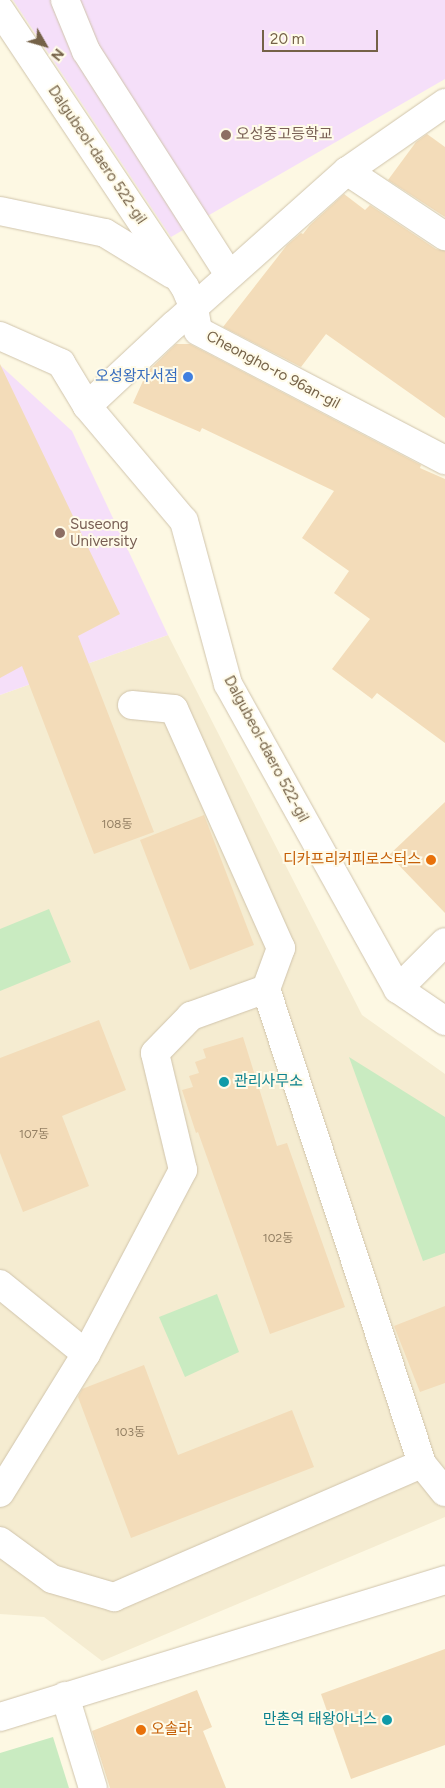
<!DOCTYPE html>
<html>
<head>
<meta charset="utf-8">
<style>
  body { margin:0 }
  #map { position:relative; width:445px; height:1788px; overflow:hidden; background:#fdf8e3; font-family:Figtree,"Noto Sans KR",sans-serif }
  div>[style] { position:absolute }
  .residential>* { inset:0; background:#f5ecd1 }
  .education>* { inset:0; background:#f5dff9 }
  .green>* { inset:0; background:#c9ebc1 }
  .building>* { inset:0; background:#f3dcb9 }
  .roads { filter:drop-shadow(0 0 1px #d0c4ac) drop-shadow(0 0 1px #d0c4ac) }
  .minor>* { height:28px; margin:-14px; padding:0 14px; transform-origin:14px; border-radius:14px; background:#fff }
  .dots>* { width:14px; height:14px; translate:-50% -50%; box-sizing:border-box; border:2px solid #fffbe9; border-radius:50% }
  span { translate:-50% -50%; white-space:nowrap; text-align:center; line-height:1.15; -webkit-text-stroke:4px #fffbe9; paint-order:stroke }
  .number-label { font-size:12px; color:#948064 }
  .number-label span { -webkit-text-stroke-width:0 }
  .education-label { font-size:15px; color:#785e54 }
  .left { translate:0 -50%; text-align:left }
  .street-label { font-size:15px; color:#756248 }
  .shop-label { font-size:15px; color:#366cbe }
  .right { translate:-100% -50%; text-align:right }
  .food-label { font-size:15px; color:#c56008 }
  .culture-label { font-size:15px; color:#0d838f }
  .north { position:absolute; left:20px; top:20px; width:50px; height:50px; -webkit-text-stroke:4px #fffbe9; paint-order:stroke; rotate:128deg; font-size:14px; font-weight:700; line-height:20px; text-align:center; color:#756248 }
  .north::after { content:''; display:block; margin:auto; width:18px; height:22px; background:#756248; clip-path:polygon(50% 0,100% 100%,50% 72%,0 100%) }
  .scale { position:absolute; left:262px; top:30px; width:116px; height:22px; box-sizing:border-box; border:2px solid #756248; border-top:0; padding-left:6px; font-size:15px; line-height:18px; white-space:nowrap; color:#756248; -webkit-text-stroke:4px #fffbe9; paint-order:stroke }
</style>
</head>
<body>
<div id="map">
  <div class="residential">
    <div style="clip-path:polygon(168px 635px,362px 1015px,445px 1074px,445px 1517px,102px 1661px,44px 1617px,0 1614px,0 695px)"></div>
  </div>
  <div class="education">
    <div style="clip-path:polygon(13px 0,445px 0,445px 79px,171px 237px)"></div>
    <div style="clip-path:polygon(0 365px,72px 431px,168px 635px,0 695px)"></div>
  </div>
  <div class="green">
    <div style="clip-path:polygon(49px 909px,71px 962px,0 991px,0 929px)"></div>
    <div style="clip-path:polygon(349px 1057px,445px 1117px,445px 1253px,423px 1261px)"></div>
    <div style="clip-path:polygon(217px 1294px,239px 1352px,185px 1377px,159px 1317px)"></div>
    <div style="clip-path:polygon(53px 1737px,69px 1788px,0 1788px,0 1753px)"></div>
  </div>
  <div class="building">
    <div style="clip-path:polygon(427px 134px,445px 147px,445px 217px,388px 180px,416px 142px)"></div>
    <div style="clip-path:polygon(344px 194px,365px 210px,370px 205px,436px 249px,445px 251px,445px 418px,326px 334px,301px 367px,223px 327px,287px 245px,301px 233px,303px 234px,310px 225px)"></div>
    <div style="clip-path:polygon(176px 344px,190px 344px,421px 465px,420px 468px,445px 479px,445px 743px,377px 693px,372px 699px,332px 669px,370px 619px,334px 593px,349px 571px,302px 538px,334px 491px,202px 428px,200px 432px,133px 403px,147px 372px)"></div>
    <div style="clip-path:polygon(0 364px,120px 614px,78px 636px,154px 832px,94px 854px,22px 666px,0 678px)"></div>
    <div style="clip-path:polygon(445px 802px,445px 913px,389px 855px)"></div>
    <div style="clip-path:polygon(204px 815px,254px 945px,190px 970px,140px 840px)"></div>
    <div style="clip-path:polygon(99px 1020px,126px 1090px,62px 1116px,89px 1186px,23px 1212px,0 1153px,0 1058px)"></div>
    <div style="clip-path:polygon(243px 1037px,277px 1146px,287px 1143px,345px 1307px,270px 1334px,198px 1132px,196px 1133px,182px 1090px,193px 1087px,189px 1076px,199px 1073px,195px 1062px,206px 1058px,203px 1049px)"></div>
    <div style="clip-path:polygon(445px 1306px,445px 1383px,420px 1392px,394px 1326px)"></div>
    <div style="clip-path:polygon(144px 1365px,178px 1455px,292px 1410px,314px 1467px,131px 1538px,78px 1397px,82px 1389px)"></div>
    <div style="clip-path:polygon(445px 1649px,445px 1745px,351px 1779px,321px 1694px)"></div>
    <div style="clip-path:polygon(197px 1690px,212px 1727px,203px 1731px,226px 1788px,110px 1788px,92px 1731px)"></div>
  </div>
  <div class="roads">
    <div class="minor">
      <div style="left:65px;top:0;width:55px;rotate:67.6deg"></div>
      <div style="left:86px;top:51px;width:266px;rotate:57.4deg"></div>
      <div style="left:0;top:10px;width:333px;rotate:56.3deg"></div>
      <div style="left:185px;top:287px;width:23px;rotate:67deg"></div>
      <div style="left:194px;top:308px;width:23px;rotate:80deg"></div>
      <div style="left:198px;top:331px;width:279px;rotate:27.6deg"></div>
      <div style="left:445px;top:103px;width:119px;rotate:145.2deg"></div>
      <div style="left:347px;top:171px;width:232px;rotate:138.3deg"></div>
      <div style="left:174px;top:325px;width:119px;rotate:137deg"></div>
      <div style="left:87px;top:406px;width:150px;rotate:49.9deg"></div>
      <div style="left:184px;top:521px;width:169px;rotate:74.9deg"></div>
      <div style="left:228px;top:684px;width:349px;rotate:60.9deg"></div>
      <div style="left:398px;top:989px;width:57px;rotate:34.2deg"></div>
      <div style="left:347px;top:171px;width:118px;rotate:33.6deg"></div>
      <div style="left:0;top:211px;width:107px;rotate:11.8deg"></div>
      <div style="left:105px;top:233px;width:79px;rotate:31.5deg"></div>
      <div style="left:0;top:336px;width:67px;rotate:23.9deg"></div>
      <div style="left:61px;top:363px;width:50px;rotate:58.8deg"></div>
      <div style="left:132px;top:705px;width:42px;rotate:5.4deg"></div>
      <div style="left:174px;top:709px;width:262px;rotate:65.9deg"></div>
      <div style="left:281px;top:948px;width:44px;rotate:110.1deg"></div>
      <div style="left:266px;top:989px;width:500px;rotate:71.8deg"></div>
      <div style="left:422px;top:1464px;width:36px;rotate:51deg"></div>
      <div style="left:398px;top:989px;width:66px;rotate:-45deg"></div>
      <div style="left:0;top:1284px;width:111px;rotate:39.1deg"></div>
      <div style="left:0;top:1493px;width:163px;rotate:-58.3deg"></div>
      <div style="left:86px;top:1354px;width:208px;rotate:-62.2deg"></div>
      <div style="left:183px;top:1170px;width:120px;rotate:-103.5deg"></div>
      <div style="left:155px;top:1053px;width:52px;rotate:-45.8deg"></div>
      <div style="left:191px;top:1016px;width:80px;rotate:-19.8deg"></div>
      <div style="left:0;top:1541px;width:64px;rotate:36.2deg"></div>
      <div style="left:52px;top:1579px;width:65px;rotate:16.2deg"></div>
      <div style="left:114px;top:1597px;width:335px;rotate:-23.4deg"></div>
      <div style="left:65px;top:1696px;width:96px;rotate:73.1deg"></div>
      <div style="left:0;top:1717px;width:466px;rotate:-17.1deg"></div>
    </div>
  </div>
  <div class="dots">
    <div style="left:226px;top:135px;background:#8d6e63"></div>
    <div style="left:188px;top:377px;background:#3f7fe0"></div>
    <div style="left:60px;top:533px;background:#8d6e63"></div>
    <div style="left:431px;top:860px;background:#e8710a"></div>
    <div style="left:224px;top:1082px;background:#0f9aa8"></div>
    <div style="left:387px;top:1720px;background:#0f9aa8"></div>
    <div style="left:141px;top:1730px;background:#e8710a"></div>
  </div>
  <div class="number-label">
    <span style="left:117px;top:825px">108동</span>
    <span style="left:34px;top:1135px">107동</span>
    <span style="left:278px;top:1239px">102동</span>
    <span style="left:130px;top:1433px">103동</span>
  </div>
  <div class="education-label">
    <span class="left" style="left:236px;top:135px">오성중고등학교</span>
    <span class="left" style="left:70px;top:533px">Suseong<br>University</span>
  </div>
  <div class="street-label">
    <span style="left:97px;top:155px;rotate:56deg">Dalgubeol-daero 522-gil</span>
    <span style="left:273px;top:370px;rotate:28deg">Cheongho-ro 96an-gil</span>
    <span style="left:266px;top:749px;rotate:62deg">Dalgubeol-daero 522-gil</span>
  </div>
  <div class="shop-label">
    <span class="right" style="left:178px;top:377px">오성왕자서점</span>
  </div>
  <div class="food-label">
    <span class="right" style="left:421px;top:860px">디카프리커피로스터스</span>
    <span class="left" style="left:151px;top:1730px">오솔라</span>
  </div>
  <div class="culture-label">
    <span class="left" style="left:234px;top:1082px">관리사무소</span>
    <span class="right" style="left:377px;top:1720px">만촌역 태왕아너스</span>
  </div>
  <div class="north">N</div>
  <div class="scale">20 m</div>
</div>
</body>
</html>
